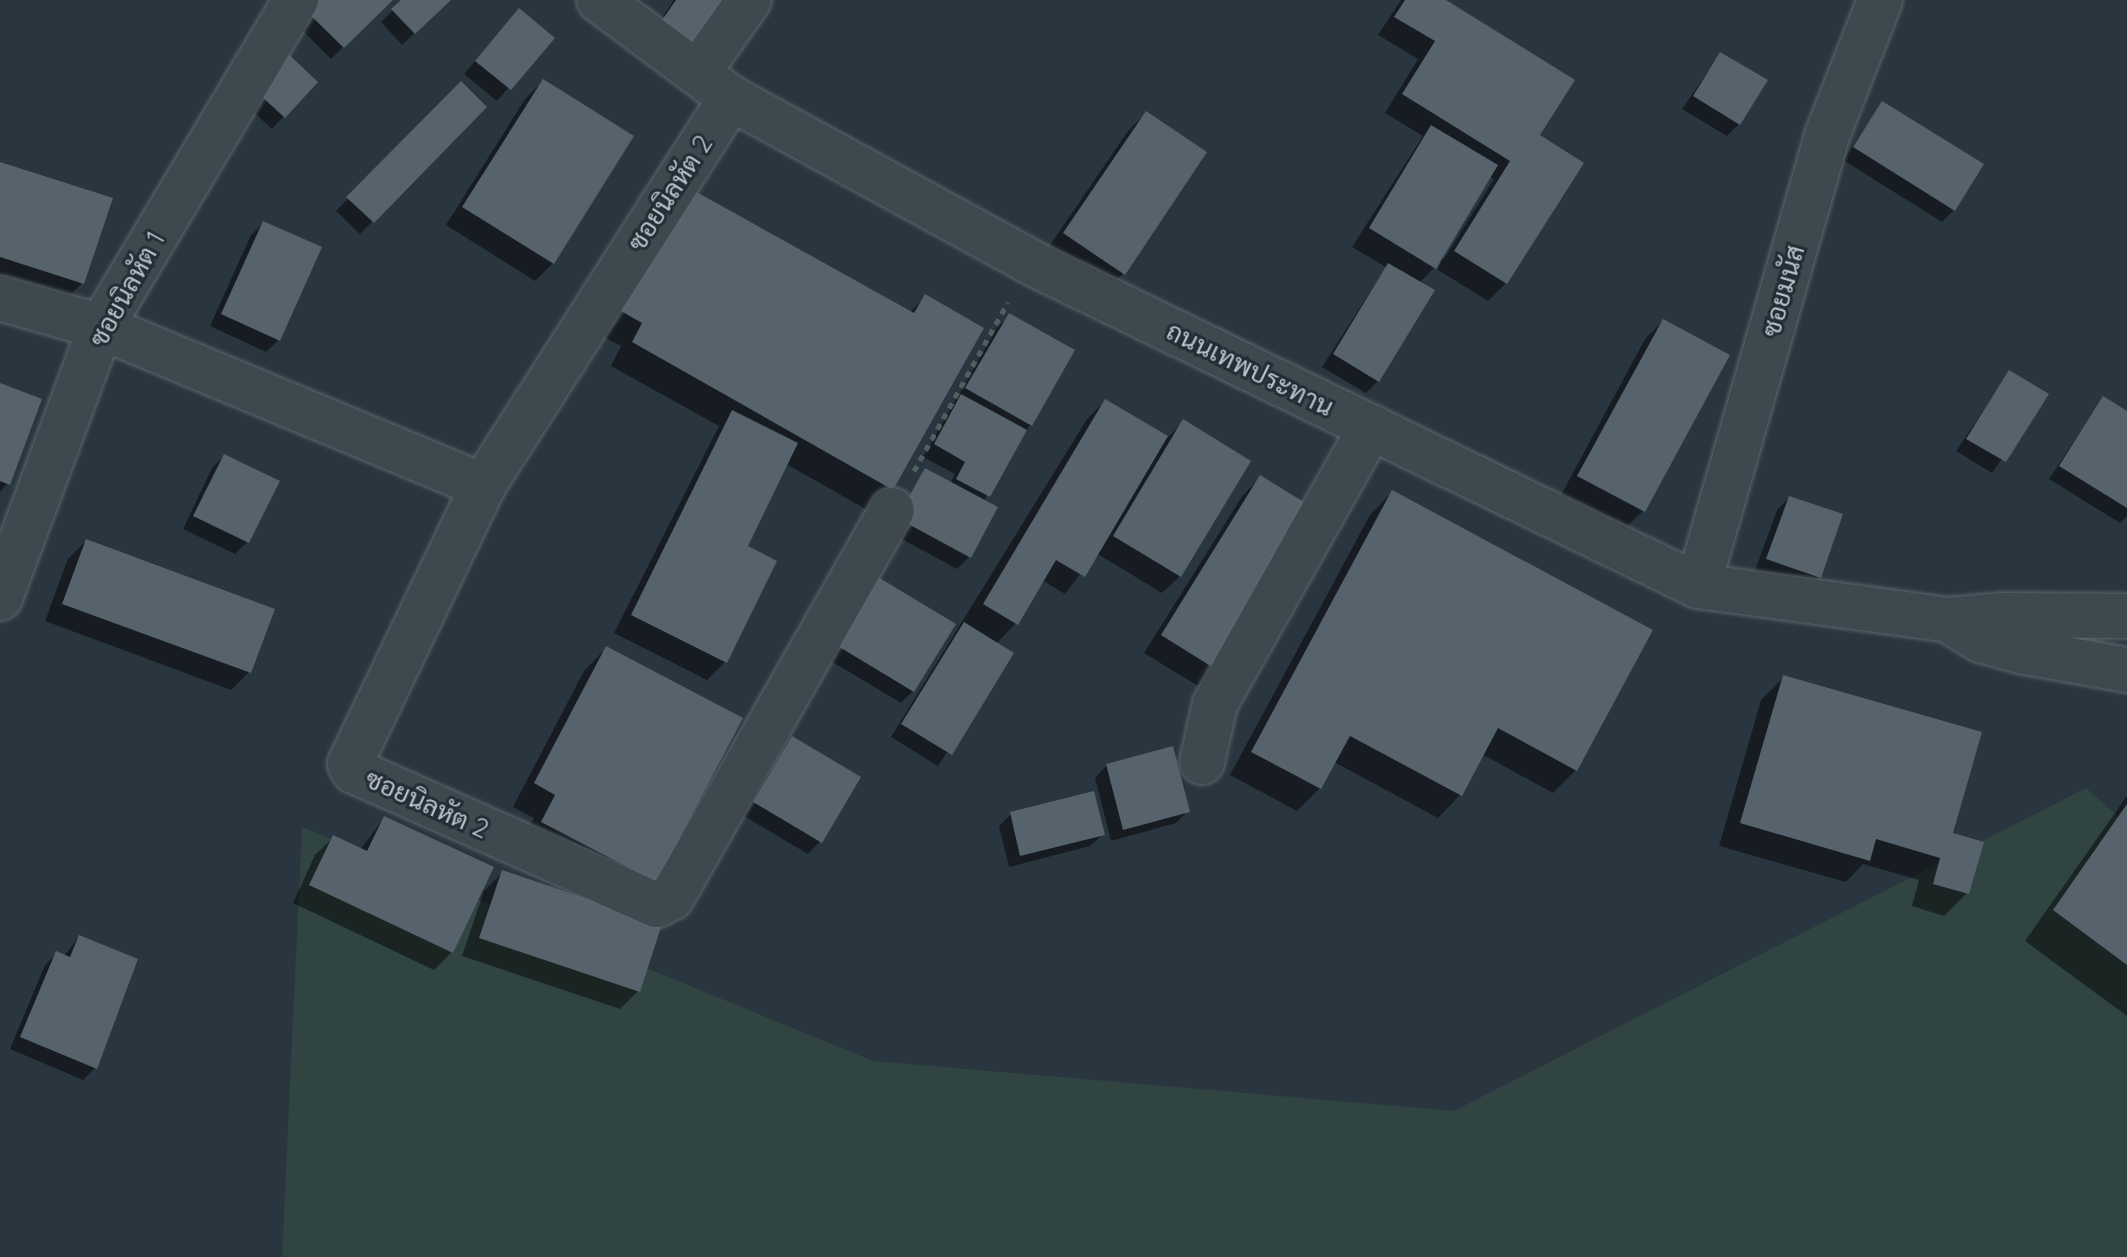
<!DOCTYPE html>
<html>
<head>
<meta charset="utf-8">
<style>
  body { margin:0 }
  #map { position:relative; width:2127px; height:1257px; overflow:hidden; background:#2a363f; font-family:Quicksand,Sarabun,sans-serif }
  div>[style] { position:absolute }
  .green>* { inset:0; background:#304542 }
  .shadow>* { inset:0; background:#0007 }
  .building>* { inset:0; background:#56636c }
  .path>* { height:5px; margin-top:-2.5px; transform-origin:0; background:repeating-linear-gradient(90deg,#4e615f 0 6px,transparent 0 12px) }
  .roads { filter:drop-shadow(0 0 2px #5c666d) drop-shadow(0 0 2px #5c666d) }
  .minor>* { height:44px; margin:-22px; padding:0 22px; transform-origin:22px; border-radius:22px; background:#3e484f }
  span { translate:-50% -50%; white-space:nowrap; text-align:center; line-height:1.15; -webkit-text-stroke:6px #232d35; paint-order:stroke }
  .street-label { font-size:26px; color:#bbc3ca }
</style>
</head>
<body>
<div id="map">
  <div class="green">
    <div style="clip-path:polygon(2086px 788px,2127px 824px,2127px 1257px,282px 1257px,302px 827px,873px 1061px,1454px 1111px)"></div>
  </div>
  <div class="shadow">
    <div style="clip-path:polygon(390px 0,331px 59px,290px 18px)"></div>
    <div style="clip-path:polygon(403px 0,449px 0,402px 45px,381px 22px)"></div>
    <div style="clip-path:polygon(674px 0,736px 0,647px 40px)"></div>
    <div style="clip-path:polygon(evenodd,1401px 0,1442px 0,1537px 136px,1506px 283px,1488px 301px,1438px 270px,1441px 261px,1419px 283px,1378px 381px,1366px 393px,1322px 367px,1386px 267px,1352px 247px,1423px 136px,1385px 113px,1418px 59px,1378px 35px,1401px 0,1489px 177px,1494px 179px,1444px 259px,1441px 257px,1489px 177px)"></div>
    <div style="clip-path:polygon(507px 23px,552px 38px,497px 101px,464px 74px)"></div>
    <div style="clip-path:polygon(1720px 54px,1739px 124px,1727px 136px,1682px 109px)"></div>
    <div style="clip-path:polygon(543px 81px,553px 263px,535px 281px,446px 225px,525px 99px)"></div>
    <div style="clip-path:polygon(315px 82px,272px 129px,238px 98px)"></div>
    <div style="clip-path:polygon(461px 84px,484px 107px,360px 234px,336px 211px)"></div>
    <div style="clip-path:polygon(1882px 104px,1954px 210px,1942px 222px,1843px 160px)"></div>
    <div style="clip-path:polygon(1146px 113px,1123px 274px,1105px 291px,1046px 251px,1128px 131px)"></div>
    <div style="clip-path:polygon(0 164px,82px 283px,65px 301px,0 280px)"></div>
    <div style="clip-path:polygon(661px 210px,909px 313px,925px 297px,892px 489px,869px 511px,786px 464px,745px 547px,725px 662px,707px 680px,614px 633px,719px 426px,611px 366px,621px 346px,593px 331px)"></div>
    <div style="clip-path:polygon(263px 223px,279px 340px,266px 352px,210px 326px,251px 235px)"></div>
    <div style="clip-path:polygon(1009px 316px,1030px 425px,983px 502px,969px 557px,957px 569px,887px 531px,926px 471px,950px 484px,955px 474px,923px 457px,997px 328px)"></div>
    <div style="clip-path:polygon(1663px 321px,1643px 511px,1625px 528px,1561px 495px,1645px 339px)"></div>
    <div style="clip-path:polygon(2009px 373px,2046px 395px,1992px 473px,1956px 451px)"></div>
    <div style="clip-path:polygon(0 385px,8px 483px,0 492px)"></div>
    <div style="clip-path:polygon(2103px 398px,2127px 413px,2127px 516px,2120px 523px,2049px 479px)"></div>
    <div style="clip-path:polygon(1105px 401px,1167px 438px,1184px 422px,1180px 576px,1162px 593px,1096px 553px,1065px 594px,1042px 580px,1016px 623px,996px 644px,1011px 653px,938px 766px,891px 737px,1087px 419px)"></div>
    <div style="clip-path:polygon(224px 456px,277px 482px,247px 542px,235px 554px,183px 529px,212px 468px)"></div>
    <div style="clip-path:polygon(1261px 477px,1216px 668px,1198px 686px,1144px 653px,1243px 495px)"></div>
    <div style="clip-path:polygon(1392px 492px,1576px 770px,1553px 793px,1482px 754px,1460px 795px,1438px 818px,1334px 762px,1320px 788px,1297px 811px,1230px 775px,1370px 515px)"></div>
    <div style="clip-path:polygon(1789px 498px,1819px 577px,1807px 589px,1755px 571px,1777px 510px)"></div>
    <div style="clip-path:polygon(86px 541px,249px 672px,231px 690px,45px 621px,68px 559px)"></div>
    <div style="clip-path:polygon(861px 588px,913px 691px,901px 703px,821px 655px)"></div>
    <div style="clip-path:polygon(606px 648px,676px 840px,660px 883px,519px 845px,534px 818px,513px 807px,584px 671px)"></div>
    <div style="clip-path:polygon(1784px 677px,1950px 835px,1967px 893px,1944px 916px,1912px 906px,1919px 880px,1863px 864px,1846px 882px,1719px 846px,1761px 700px)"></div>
    <div style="clip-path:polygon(792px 739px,820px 841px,808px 854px,742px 815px)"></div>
    <div style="clip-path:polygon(1107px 765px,1188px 811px,1176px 823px,1111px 841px,1095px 778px)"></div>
    <div style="clip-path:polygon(2127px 796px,2127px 1016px,2025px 941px)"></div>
    <div style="clip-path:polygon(1011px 814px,1103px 834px,1090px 846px,1009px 867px,999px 826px)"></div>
    <div style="clip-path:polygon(384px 818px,452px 952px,434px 970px,293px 903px,315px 855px,333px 838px,360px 850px)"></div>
    <div style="clip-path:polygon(502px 873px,660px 926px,638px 991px,620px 1009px,462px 956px,484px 891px)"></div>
    <div style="clip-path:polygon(79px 937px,95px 1068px,83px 1080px,10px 1049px,45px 965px,57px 953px,64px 956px)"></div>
  </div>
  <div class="building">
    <div style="clip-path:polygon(305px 0,393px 0,344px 48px,300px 5px)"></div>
    <div style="clip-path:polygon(401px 0,451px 0,415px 34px,391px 9px)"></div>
    <div style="clip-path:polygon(676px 0,739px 0,700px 57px,657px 27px)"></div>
    <div style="clip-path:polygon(1405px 0,1446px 0,1575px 80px,1540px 135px,1584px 163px,1507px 284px,1454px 251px,1510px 161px,1402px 94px,1435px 41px,1394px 17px)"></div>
    <div style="clip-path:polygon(519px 8px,555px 38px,511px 90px,475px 61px)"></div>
    <div style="clip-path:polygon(282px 48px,318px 82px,285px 118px,248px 84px)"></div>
    <div style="clip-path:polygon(1720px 52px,1768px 80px,1740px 125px,1693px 96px)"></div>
    <div style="clip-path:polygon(543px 79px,634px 136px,554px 264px,462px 207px)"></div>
    <div style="clip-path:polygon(461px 81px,487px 107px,374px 223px,346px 197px)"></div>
    <div style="clip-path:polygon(1882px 101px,1984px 164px,1955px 211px,1853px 147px)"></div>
    <div style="clip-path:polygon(1146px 111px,1207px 152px,1125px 275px,1063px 233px)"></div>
    <div style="clip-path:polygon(1431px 125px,1498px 165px,1436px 269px,1369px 228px)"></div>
    <div style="clip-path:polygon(0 162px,113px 198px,84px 284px,0 257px)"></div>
    <div style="clip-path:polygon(684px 185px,914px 313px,925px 294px,984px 328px,893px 490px,632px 342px,642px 323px,614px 307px)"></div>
    <div style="clip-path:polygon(263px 221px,322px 247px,280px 341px,221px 314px)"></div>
    <div style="clip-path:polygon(1388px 263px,1435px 290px,1379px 382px,1333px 354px)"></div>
    <div style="clip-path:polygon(1009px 313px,1075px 350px,1032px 426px,965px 388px)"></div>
    <div style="clip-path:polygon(1663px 319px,1730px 355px,1645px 512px,1577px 476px)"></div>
    <div style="clip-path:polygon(2009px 370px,2049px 394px,2006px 462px,1966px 439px)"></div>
    <div style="clip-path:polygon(0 383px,42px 399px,10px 485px,0 481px)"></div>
    <div style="clip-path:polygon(961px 394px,1027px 430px,990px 497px,956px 479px,965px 462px,934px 444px)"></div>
    <div style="clip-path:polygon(2103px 396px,2127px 411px,2127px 508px,2059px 466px)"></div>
    <div style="clip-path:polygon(1105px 399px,1168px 436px,1085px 577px,1056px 560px,1018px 625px,983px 604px)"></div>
    <div style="clip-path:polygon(732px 410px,798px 443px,748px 546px,777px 561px,727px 663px,631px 615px)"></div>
    <div style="clip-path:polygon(1183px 419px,1251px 461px,1181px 577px,1113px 536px)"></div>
    <div style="clip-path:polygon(224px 454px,280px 481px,249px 543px,193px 516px)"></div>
    <div style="clip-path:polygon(925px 468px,998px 507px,971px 558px,897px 518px)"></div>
    <div style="clip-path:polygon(1260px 475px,1317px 510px,1217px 670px,1161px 635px)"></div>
    <div style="clip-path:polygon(1392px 490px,1653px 630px,1577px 771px,1498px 728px,1462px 796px,1350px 736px,1321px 789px,1251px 752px)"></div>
    <div style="clip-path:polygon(1789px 496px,1843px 514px,1821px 578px,1766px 559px)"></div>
    <div style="clip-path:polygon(86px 539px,275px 609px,251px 673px,62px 604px)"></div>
    <div style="clip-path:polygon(873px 574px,956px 624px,914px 692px,831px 642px)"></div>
    <div style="clip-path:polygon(964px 622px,1014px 653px,952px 755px,901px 724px)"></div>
    <div style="clip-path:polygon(606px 646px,743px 718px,679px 839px,685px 842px,662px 885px,541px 822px,555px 795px,534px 783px)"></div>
    <div style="clip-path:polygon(1783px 675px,1982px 732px,1953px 833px,1984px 842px,1969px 894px,1933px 884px,1940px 858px,1876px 839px,1870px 861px,1740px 823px)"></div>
    <div style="clip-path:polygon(792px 736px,861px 777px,822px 843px,753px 802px)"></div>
    <div style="clip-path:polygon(1173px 746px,1190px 812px,1123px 830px,1106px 764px)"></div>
    <div style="clip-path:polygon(1094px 791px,1105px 835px,1020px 856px,1010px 812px)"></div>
    <div style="clip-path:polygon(2127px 804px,2127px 965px,2053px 910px)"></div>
    <div style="clip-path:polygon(384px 816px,494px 867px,453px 953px,309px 885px,333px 835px,367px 851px)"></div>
    <div style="clip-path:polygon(502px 870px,662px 924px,640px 992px,479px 938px)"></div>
    <div style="clip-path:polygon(79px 935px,138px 959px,97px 1069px,20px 1037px,56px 951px,70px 957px)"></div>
  </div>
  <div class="path">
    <div style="left:914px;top:471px;width:193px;rotate:-60.9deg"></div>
  </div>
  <div class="roads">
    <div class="minor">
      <div style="left:599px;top:0;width:164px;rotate:36.6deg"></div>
      <div style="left:731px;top:98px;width:341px;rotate:28.7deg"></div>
      <div style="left:1030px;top:262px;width:742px;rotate:25.87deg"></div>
      <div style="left:1698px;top:586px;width:252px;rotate:7.7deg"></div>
      <div style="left:1948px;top:620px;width:56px;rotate:-5.1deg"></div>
      <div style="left:2004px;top:615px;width:123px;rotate:0.5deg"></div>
      <div style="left:698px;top:72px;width:88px;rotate:-54.7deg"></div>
      <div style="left:731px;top:98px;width:460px;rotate:122.6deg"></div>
      <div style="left:483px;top:486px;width:308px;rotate:115.6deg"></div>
      <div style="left:350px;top:764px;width:8px;rotate:60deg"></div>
      <div style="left:354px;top:771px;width:331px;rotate:23.9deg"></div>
      <div style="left:657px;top:905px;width:16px;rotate:-27deg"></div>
      <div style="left:671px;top:898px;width:17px;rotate:-59deg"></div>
      <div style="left:680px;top:883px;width:429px;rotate:-60.4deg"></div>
      <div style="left:0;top:298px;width:105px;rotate:16deg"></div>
      <div style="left:101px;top:327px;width:414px;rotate:22.6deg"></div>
      <div style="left:1698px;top:586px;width:471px;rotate:-74deg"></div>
      <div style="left:1828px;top:133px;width:143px;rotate:-68.6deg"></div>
      <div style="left:0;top:598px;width:289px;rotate:-69.6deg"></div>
      <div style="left:101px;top:327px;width:381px;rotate:-59.2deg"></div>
      <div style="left:1950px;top:621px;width:36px;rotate:32deg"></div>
      <div style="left:1981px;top:640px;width:41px;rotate:15.8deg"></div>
      <div style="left:2020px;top:651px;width:109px;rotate:10.1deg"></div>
      <div style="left:1202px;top:762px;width:59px;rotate:-77.4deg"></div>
      <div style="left:1215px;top:704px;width:318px;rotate:-60.6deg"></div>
    </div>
  </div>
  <div class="street-label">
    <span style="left:670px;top:193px;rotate:-57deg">ซอยนิลหัต 2</span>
    <span style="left:127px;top:289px;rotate:-61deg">ซอยนิลหัต 1</span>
    <span style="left:1783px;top:291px;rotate:-74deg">ซอยมนัส</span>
    <span style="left:1250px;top:369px;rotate:26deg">ถนนเทพประทาน</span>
    <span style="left:427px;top:804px;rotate:24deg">ซอยนิลหัต 2</span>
  </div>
</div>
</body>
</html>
